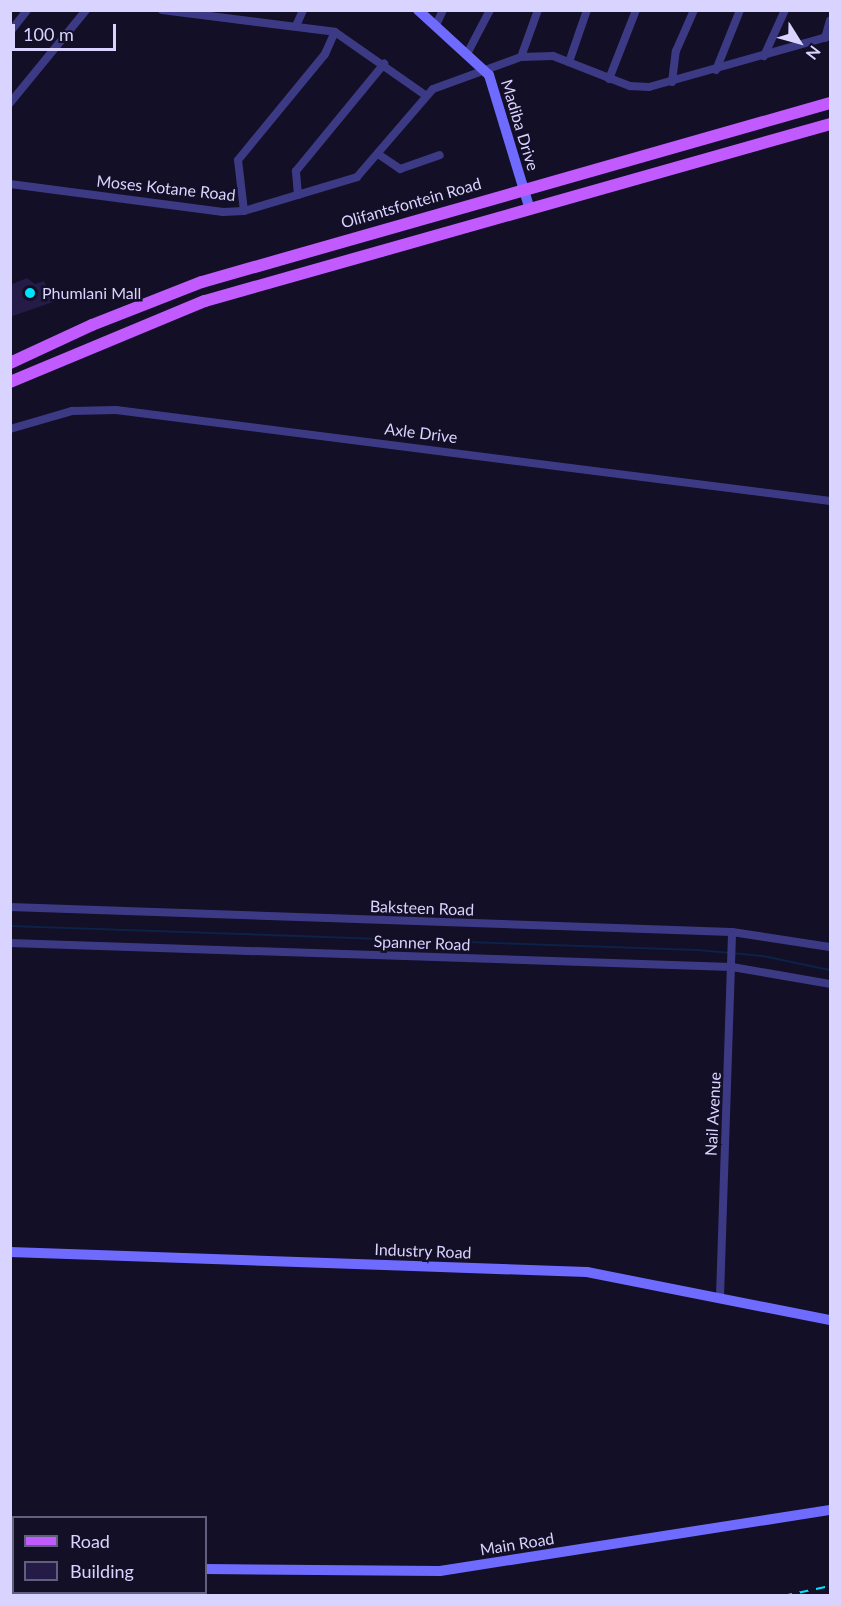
<!DOCTYPE html>
<html>
<head>
<meta charset="utf-8">
<style>
  body { margin:0 }
  #map { position:relative; width:841px; height:1606px; overflow:hidden; background:#130f26; font-family:Lato,sans-serif }
  div>[style] { position:absolute }
  .stream>* { height:2px; margin:-1px; padding:0 1px; transform-origin:1px; border-radius:1px; background:#0c2248 }
  .building>* { inset:0; background:#241b47 }
  .street>* { height:8px; margin:-4px; padding:0 4px; transform-origin:4px; border-radius:4px; background:#3d3a85 }
  .secondary>* { height:10px; margin:-5px; padding:0 5px; transform-origin:5px; border-radius:5px; background:#6f6bff }
  .primary>* { height:12px; margin:-6px; padding:0 6px; transform-origin:6px; border-radius:6px; background:#c25bff }
  .rail>* { height:2px; margin-top:-1px; transform-origin:0; background:repeating-linear-gradient(90deg,#00e5ff 0 9px,transparent 0 17px) }
  .dots>* { width:16px; height:16px; translate:-50% -50%; box-sizing:border-box; border:3px solid #130f26; border-radius:50% }
  span { translate:-50% -50%; white-space:nowrap; text-align:center; line-height:1.15; -webkit-text-stroke:5px #130f26; paint-order:stroke }
  .street-label { font-size:16px; color:#d9d4ff }
  .poi-label { font-size:16px; color:#d9d4ff }
  .left { translate:0 -50%; text-align:left }
  .frame { position:absolute; inset:0; border:12px solid #d9d4ff; pointer-events:none }
  .legend { position:absolute; left:12px; top:1516px; width:195px; height:78px; box-sizing:border-box; background:#130f26; border:2px solid #625e7d; margin:0; padding:8px 10px; list-style:none; font-size:18px; color:#d9d4ff }
  .legend li { display:flex; align-items:center; gap:12px; height:30px }
  .legend b { width:30px; border:2px solid #625e7d }
  .north { position:absolute; left:769px; top:12px; width:60px; height:60px; -webkit-text-stroke:4px #130f26; paint-order:stroke; rotate:127deg; font-size:16px; font-weight:700; line-height:24px; text-align:center; color:#d9d4ff }
  .north::after { content:''; display:block; margin:auto; width:21px; height:27px; background:#d9d4ff; clip-path:polygon(50% 0,100% 100%,50% 72%,0 100%) }
  .scale { position:absolute; left:12px; top:24px; width:104px; height:27px; box-sizing:border-box; border:3px solid #d9d4ff; border-top:0; padding-left:8px; font-size:18px; line-height:21px; white-space:nowrap; color:#d9d4ff; -webkit-text-stroke:4px #130f26; paint-order:stroke }
</style>
</head>
<body>
<div id="map">
  <div class="stream">
    <div style="left:10px;top:926px;width:688px;rotate:2deg"></div>
    <div style="left:698px;top:950px;width:65px;rotate:5.3deg"></div>
    <div style="left:763px;top:956px;width:68px;rotate:11.8deg"></div>
  </div>
  <div class="building">
    <div style="clip-path:polygon(27px 278px,35px 284px,44px 281px,53px 302px,10px 317px,10px 285px)"></div>
  </div>
  <div class="street">
    <div style="left:162px;top:10px;width:174px;rotate:7.2deg"></div>
    <div style="left:335px;top:32px;width:110px;rotate:35deg"></div>
    <div style="left:436px;top:25px;width:17px;rotate:-65deg"></div>
    <div style="left:296px;top:26px;width:17px;rotate:-66deg"></div>
    <div style="left:10px;top:32px;width:28px;rotate:-52deg"></div>
    <div style="left:825px;top:38px;width:18px;rotate:-74deg"></div>
    <div style="left:468px;top:52px;width:47px;rotate:-62.4deg"></div>
    <div style="left:764px;top:56px;width:51px;rotate:-65.5deg"></div>
    <div style="left:521px;top:57px;width:50px;rotate:-70.1deg"></div>
    <div style="left:569px;top:62px;width:55px;rotate:-70.9deg"></div>
    <div style="left:716px;top:70px;width:65px;rotate:-68.2deg"></div>
    <div style="left:609px;top:79px;width:74px;rotate:-68.6deg"></div>
    <div style="left:672px;top:82px;width:31px;rotate:-83deg"></div>
    <div style="left:676px;top:51px;width:45px;rotate:-66.3deg"></div>
    <div style="left:10px;top:103px;width:120px;rotate:-50.7deg"></div>
    <div style="left:378px;top:154px;width:27px;rotate:34deg"></div>
    <div style="left:400px;top:169px;width:42px;rotate:-19.3deg"></div>
    <div style="left:10px;top:184px;width:215px;rotate:7.5deg"></div>
    <div style="left:223px;top:212px;width:21px;rotate:-3deg"></div>
    <div style="left:244px;top:211px;width:118px;rotate:-16.7deg"></div>
    <div style="left:357px;top:177px;width:116px;rotate:-49.2deg"></div>
    <div style="left:433px;top:89px;width:94px;rotate:-20deg"></div>
    <div style="left:521px;top:57px;width:32px;rotate:-2deg"></div>
    <div style="left:553px;top:56px;width:83px;rotate:21.3deg"></div>
    <div style="left:630px;top:86px;width:19px;rotate:3deg"></div>
    <div style="left:649px;top:87px;width:188px;rotate:-15.7deg"></div>
    <div style="left:298px;top:195px;width:24px;rotate:-95deg"></div>
    <div style="left:296px;top:171px;width:139px;rotate:-50.6deg"></div>
    <div style="left:244px;top:211px;width:51px;rotate:-96.7deg"></div>
    <div style="left:238px;top:160px;width:137px;rotate:-50.6deg"></div>
    <div style="left:325px;top:54px;width:24px;rotate:-66deg"></div>
    <div style="left:10px;top:429px;width:65px;rotate:-16.2deg"></div>
    <div style="left:72px;top:411px;width:44px;rotate:-1.3deg"></div>
    <div style="left:116px;top:410px;width:720px;rotate:7.26deg"></div>
    <div style="left:10px;top:907px;width:722px;rotate:1.98deg"></div>
    <div style="left:732px;top:932px;width:99px;rotate:8.7deg"></div>
    <div style="left:10px;top:943px;width:722px;rotate:1.9deg"></div>
    <div style="left:732px;top:967px;width:99px;rotate:9.8deg"></div>
    <div style="left:720px;top:1296px;width:364px;rotate:-88.1deg"></div>
  </div>
  <div class="secondary">
    <div style="left:418px;top:10px;width:96px;rotate:42.5deg"></div>
    <div style="left:489px;top:75px;width:138px;rotate:73.1deg"></div>
    <div style="left:10px;top:1252px;width:577px;rotate:1.99deg"></div>
    <div style="left:587px;top:1272px;width:248px;rotate:11.2deg"></div>
    <div style="left:10px;top:1563px;width:4px"></div>
    <div style="left:206px;top:1569px;width:234px;rotate:0.5deg"></div>
    <div style="left:440px;top:1571px;width:395px;rotate:-8.9deg"></div>
  </div>
  <div class="primary">
    <div style="left:10px;top:363px;width:90px;rotate:-24.9deg"></div>
    <div style="left:92px;top:325px;width:118px;rotate:-21.4deg"></div>
    <div style="left:202px;top:282px;width:653px;rotate:-15.91deg"></div>
    <div style="left:10px;top:382px;width:211px;rotate:-22.6deg"></div>
    <div style="left:205px;top:301px;width:650px;rotate:-15.81deg"></div>
  </div>
  <div class="rail">
    <div style="left:783px;top:1596px;width:48px;rotate:-12deg"></div>
  </div>
  <div class="dots">
    <div style="left:30px;top:293px;background:#00e5ff"></div>
  </div>
  <div class="street-label">
    <span style="left:520px;top:125px;rotate:73deg">Madiba Drive</span>
    <span style="left:166px;top:188px;rotate:6deg">Moses Kotane Road</span>
    <span style="left:411px;top:203px;rotate:-16deg">Olifantsfontein Road</span>
    <span style="left:421px;top:433px;rotate:7deg">Axle Drive</span>
    <span style="left:422px;top:908px;rotate:2deg">Baksteen Road</span>
    <span style="left:422px;top:943px;rotate:2deg">Spanner Road</span>
    <span style="left:713px;top:1114px;rotate:-87deg">Nail Avenue</span>
    <span style="left:423px;top:1251px;rotate:2deg">Industry Road</span>
    <span style="left:517px;top:1544px;rotate:-9deg">Main Road</span>
  </div>
  <div class="poi-label">
    <span class="left" style="left:42px;top:293px">Phumlani Mall</span>
  </div>
  <div class="frame"></div>
  <ul class="legend">
  <li><b style="height:8px;background:#c25bff"></b>Road</li>
  <li><b style="height:16px;background:#241b47"></b>Building</li>
  </ul>
  <div class="north">N</div>
  <div class="scale">100 m</div>
</div>
</body>
</html>
